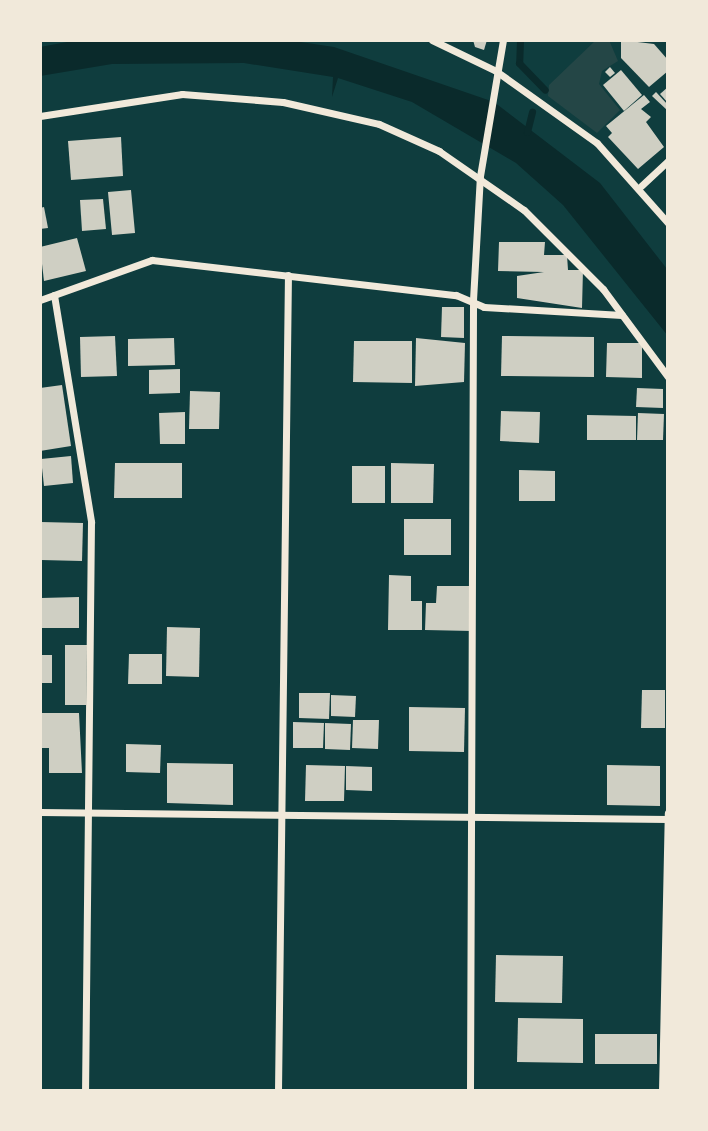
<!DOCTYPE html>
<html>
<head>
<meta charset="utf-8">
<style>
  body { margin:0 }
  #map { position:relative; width:708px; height:1131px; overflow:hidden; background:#0f3d3e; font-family:"Public Sans",sans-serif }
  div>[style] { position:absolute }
  .green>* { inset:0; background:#244646 }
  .water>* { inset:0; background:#0a2a2b }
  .stream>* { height:7px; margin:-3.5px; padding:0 3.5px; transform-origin:3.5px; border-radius:3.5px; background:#0a2a2b }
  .building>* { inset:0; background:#cfcfc3 }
  .minor>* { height:7px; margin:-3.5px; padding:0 3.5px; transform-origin:3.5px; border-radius:3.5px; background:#f1e9da }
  span { translate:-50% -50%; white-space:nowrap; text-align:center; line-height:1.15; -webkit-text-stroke:6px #f1e9da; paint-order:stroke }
  .frame { position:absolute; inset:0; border:42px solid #f1e9da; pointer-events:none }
</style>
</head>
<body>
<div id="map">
  <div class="green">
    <div style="clip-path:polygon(596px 40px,609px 40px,618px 61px,602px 71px,599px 84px,620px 110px,597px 133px,548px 96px,549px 85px)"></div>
  </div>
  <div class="water">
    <div style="clip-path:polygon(78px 40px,287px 40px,334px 47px,494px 102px,600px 183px,667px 269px,668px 336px,563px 205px,516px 163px,412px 102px,338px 78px,332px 97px,333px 77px,244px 63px,112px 64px,40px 76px,40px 47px)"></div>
  </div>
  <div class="stream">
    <div style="left:520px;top:40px;width:23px;rotate:92deg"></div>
    <div style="left:519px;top:63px;width:37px;rotate:46deg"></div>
    <div style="left:527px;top:132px;width:21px;rotate:-76deg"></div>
  </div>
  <div class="building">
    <div style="clip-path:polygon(473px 40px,487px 40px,484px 50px,475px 47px)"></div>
    <div style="clip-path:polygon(621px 40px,654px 44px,668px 60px,668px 71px,649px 87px,621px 58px)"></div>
    <div style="clip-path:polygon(610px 67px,615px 73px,610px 77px,605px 72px)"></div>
    <div style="clip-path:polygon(621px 70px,642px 95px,624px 111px,603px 85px)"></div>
    <div style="clip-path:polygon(668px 87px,668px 103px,660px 94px)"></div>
    <div style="clip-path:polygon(656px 92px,668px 105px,668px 111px,652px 96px)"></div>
    <div style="clip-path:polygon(644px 95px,650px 102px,641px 109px,651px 117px,646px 122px,664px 147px,638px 169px,608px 137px,612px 133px,606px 126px)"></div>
    <div style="clip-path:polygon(121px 137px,123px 176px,71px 180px,68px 141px)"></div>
    <div style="clip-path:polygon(131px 190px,135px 233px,112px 235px,108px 192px)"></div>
    <div style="clip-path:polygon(103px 199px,106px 229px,82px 231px,80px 200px)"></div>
    <div style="clip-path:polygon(44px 207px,48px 228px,40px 229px,40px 208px)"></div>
    <div style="clip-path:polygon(77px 238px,86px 271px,44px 281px,40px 247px)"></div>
    <div style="clip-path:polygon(499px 242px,545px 242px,544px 255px,567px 255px,568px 270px,583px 270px,582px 308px,517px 298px,517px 276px,544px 272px,498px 271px)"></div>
    <div style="clip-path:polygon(442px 307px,464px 307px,464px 338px,441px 337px)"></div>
    <div style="clip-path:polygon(115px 336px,117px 376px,81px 377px,80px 337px)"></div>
    <div style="clip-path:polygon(502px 336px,594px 337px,594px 377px,501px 376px)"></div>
    <div style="clip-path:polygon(174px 338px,175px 365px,128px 366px,128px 339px)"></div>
    <div style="clip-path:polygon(416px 338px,465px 343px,464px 382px,415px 386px)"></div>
    <div style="clip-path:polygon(354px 341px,412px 341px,412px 383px,353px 382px)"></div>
    <div style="clip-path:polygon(607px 343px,642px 343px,642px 378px,606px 377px)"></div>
    <div style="clip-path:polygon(180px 369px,180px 393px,149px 394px,149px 370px)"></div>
    <div style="clip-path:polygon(62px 385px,71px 446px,40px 451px,40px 388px)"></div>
    <div style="clip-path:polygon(637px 388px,663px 389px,663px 408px,636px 407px)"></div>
    <div style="clip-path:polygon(190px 391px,220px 392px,219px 429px,189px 429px)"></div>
    <div style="clip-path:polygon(501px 411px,540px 412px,539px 443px,500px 441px)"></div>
    <div style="clip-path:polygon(185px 412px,185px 444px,160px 444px,159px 413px)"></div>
    <div style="clip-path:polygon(638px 413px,664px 414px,663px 440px,637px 440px)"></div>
    <div style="clip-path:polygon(587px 415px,636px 416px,636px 440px,587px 440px)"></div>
    <div style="clip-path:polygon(71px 456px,73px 483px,44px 486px,41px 459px)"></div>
    <div style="clip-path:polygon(115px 463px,182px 463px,182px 498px,114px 498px)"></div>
    <div style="clip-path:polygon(391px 463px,434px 464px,433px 503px,391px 503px)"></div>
    <div style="clip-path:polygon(352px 466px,385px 466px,385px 503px,352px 503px)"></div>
    <div style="clip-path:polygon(519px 470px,555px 471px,555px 501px,519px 501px)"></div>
    <div style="clip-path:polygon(404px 519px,451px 519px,451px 555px,404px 555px)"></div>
    <div style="clip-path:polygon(41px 522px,83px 523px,82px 561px,41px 560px)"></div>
    <div style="clip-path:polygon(389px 575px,411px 576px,411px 601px,422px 601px,422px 630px,388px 630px)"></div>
    <div style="clip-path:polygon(437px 586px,472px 586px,472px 631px,425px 630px,426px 603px,436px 603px)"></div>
    <div style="clip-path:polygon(79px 597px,79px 628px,42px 628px,41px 598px)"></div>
    <div style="clip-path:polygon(167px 627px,200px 628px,199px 677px,166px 676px)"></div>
    <div style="clip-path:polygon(65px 645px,87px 645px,86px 705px,65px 705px)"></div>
    <div style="clip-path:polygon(129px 654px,162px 654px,162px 684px,128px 684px)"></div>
    <div style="clip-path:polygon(40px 655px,52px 655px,52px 683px,40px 683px)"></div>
    <div style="clip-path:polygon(642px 690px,665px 690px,665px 728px,641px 728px)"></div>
    <div style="clip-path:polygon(299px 693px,330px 693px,329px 719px,299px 718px)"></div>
    <div style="clip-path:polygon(331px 695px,356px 696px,355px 717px,331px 716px)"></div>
    <div style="clip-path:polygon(409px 707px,465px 708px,464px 752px,409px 751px)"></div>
    <div style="clip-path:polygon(40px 713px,79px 713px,82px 773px,49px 773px,49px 748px,40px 748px)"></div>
    <div style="clip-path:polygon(353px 720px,379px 720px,378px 749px,352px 748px)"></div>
    <div style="clip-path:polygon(293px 722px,324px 723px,323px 748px,293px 748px)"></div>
    <div style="clip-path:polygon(325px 723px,351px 724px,350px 750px,325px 749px)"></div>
    <div style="clip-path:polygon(126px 744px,161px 745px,160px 773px,126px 772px)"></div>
    <div style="clip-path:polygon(167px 763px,233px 764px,233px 805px,167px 803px)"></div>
    <div style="clip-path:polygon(306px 765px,345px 766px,344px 801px,305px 801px)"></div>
    <div style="clip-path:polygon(607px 765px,660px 766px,660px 806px,607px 805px)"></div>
    <div style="clip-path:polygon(346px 766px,372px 767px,372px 791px,346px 790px)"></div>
    <div style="clip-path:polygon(496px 955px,563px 956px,562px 1003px,495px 1002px)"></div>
    <div style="clip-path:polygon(518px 1018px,583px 1019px,583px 1063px,517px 1062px)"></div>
    <div style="clip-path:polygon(595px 1034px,657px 1034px,657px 1064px,595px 1064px)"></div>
  </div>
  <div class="minor">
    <div style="left:432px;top:40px;width:71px;rotate:25.8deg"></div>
    <div style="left:496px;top:71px;width:124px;rotate:35.5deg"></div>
    <div style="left:597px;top:143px;width:107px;rotate:48.4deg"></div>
    <div style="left:40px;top:116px;width:144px;rotate:-8.8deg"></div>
    <div style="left:182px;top:94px;width:101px;rotate:4.5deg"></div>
    <div style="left:283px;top:102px;width:98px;rotate:12.9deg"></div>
    <div style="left:379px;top:124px;width:66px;rotate:24.2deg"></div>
    <div style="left:439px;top:151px;width:103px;rotate:34.8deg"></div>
    <div style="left:524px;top:210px;width:112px;rotate:45deg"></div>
    <div style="left:603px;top:289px;width:109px;rotate:53.5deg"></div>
    <div style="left:641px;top:186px;width:37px;rotate:-43deg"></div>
    <div style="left:54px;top:295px;width:230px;rotate:80.7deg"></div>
    <div style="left:91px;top:522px;width:569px;rotate:90.6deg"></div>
    <div style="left:40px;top:300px;width:119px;rotate:-19.7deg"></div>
    <div style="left:152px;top:260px;width:306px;rotate:6.6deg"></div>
    <div style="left:456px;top:295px;width:30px;rotate:23deg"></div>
    <div style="left:484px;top:307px;width:138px;rotate:3.3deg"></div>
    <div style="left:40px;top:812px;width:628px;rotate:0.64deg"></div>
    <div style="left:278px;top:1091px;width:816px;rotate:-89.3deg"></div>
    <div style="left:470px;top:1091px;width:791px;rotate:-89.78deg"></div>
    <div style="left:473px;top:300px;width:124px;rotate:-86.8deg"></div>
    <div style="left:480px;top:176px;width:138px;rotate:-80.4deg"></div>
    <div style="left:662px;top:1091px;width:278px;rotate:-88.8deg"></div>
  </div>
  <div class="frame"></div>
</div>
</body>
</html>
